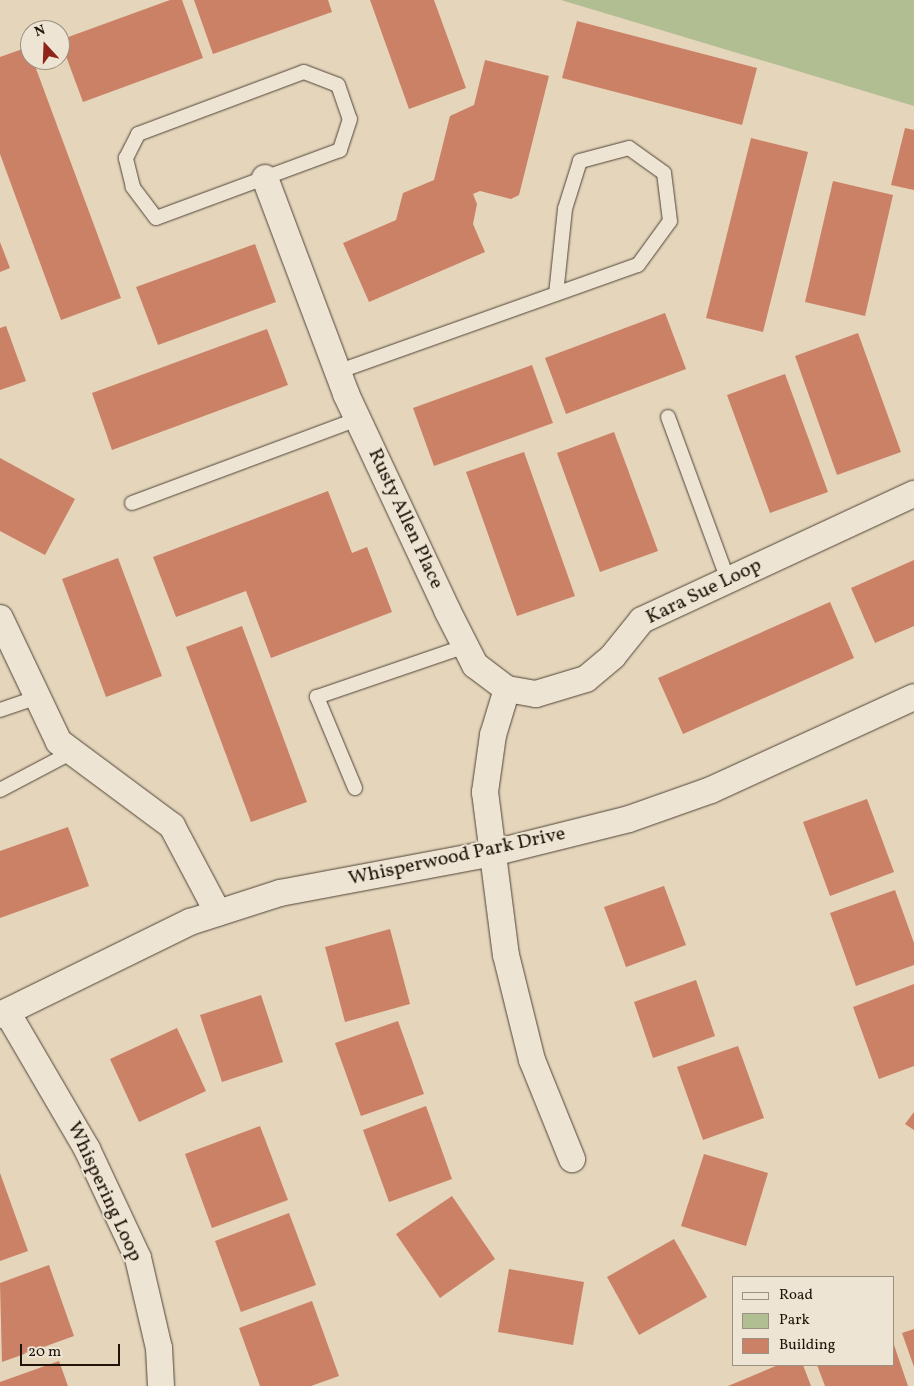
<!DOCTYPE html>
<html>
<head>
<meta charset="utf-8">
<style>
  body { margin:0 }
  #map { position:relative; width:914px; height:1386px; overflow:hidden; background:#e4d5bb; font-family:Vollkorn,serif }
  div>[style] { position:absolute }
  .green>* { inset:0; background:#b1be92 }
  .building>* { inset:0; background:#cb8166 }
  .roads { filter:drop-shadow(0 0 1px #514436) drop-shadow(0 0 1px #514436) }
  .lane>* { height:14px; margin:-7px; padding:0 7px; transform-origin:7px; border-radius:7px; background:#ede4d3 }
  .street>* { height:26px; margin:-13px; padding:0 13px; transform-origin:13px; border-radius:13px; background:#ede4d3 }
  span { translate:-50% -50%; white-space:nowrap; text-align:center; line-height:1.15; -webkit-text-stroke:4px #ede4d3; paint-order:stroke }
  .street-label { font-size:20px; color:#20140a }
  .legend { position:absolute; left:732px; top:1276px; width:162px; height:90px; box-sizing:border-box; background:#ede4d3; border:1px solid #9b9183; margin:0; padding:6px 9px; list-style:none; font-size:15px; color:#20140a }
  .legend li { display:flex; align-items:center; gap:10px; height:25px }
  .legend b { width:25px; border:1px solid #9b9183 }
  .north { position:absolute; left:20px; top:20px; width:50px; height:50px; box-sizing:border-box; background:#ede4d3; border:1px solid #9b9183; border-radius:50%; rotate:340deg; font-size:14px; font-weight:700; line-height:20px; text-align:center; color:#20140a }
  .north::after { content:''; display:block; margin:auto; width:18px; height:22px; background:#8f2418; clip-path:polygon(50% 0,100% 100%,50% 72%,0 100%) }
  .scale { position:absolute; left:20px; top:1344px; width:100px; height:22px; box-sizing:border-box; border:2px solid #20140a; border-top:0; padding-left:6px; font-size:15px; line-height:18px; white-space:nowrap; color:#20140a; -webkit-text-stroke:4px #ede4d3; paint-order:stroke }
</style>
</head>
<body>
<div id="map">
  <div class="green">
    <div style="clip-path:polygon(561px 0,914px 0,914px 106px)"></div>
  </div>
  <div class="building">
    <div style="clip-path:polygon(170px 0,182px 0,203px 58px,83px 102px,60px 40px)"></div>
    <div style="clip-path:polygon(194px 0,328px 0,332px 12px,213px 54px)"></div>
    <div style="clip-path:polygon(370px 0,434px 0,466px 88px,409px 109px)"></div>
    <div style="clip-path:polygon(577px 21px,757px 68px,742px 125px,562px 78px)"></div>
    <div style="clip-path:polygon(28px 47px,121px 298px,61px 320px,0 154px,0 57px)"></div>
    <div style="clip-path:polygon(485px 60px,549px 76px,519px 195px,511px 199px,480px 191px,473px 194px,477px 204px,473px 224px,485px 252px,369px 302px,343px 243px,396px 220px,403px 193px,434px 180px,450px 116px,474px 105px)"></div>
    <div style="clip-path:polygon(905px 128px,914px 130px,914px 190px,891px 185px)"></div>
    <div style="clip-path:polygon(751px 138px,808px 152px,763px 332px,706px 318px)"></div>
    <div style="clip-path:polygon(833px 181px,893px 195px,865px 316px,805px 302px)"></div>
    <div style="clip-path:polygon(0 242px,10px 268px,0 272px)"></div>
    <div style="clip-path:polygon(255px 244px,276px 302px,158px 345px,136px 287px)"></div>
    <div style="clip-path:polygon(665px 313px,686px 369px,566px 414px,545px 358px)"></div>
    <div style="clip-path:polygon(6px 326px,26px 381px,0 390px,0 328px)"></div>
    <div style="clip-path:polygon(267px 329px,288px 385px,112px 450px,92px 393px)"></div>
    <div style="clip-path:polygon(858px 333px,901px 452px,837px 475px,795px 356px)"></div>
    <div style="clip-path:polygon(532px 365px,553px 423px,434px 466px,413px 408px)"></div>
    <div style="clip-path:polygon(785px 374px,828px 492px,770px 513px,727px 395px)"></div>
    <div style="clip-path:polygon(614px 432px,658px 551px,600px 572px,557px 453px)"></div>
    <div style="clip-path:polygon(524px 452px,575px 596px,517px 616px,466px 472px)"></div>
    <div style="clip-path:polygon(0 458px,75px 499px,45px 555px,0 531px)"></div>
    <div style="clip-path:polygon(328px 491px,352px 553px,367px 547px,392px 612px,271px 658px,246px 591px,176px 617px,153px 557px)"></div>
    <div style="clip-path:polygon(118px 558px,162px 676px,106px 697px,62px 579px)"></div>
    <div style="clip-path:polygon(914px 560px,914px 626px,875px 643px,851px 588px)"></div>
    <div style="clip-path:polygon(830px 602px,854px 658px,683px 734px,658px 678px)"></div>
    <div style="clip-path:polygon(242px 626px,307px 802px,251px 822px,186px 647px)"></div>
    <div style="clip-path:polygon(867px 799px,894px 872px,830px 896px,803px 822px)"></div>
    <div style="clip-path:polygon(68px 827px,89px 886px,0 918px,0 851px)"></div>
    <div style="clip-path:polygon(664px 886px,686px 945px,626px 967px,604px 907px)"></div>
    <div style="clip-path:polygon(895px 890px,914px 943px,914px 965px,856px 986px,830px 913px)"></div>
    <div style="clip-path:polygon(390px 929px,410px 1004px,345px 1022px,325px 947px)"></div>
    <div style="clip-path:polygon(696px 980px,715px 1036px,653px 1058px,634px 1002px)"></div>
    <div style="clip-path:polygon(914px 984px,914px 1066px,879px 1079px,853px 1007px)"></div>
    <div style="clip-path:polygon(261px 995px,283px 1062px,222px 1082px,200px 1015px)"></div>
    <div style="clip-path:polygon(398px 1021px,424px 1094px,361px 1116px,335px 1043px)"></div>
    <div style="clip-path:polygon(177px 1028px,206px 1091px,139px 1122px,110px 1059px)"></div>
    <div style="clip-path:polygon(738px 1046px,764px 1118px,703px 1140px,677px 1067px)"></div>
    <div style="clip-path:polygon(426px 1106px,452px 1179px,389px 1202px,363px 1130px)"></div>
    <div style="clip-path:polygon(914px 1112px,914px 1130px,905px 1124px)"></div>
    <div style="clip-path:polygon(260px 1126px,288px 1200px,212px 1228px,185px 1154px)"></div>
    <div style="clip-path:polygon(704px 1154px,768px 1173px,746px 1246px,681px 1226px)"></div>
    <div style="clip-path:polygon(0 1173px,28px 1251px,0 1261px)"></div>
    <div style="clip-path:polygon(452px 1196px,495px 1259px,440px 1298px,396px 1234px)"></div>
    <div style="clip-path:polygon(289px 1213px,316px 1285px,241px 1312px,215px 1241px)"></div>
    <div style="clip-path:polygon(674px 1239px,707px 1297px,639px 1335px,607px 1277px)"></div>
    <div style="clip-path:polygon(49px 1265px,74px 1336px,2px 1362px,0 1283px)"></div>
    <div style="clip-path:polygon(509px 1269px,584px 1282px,573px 1345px,498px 1332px)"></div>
    <div style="clip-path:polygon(312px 1301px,339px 1376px,311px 1386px,260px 1386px,239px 1328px)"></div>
    <div style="clip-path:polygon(914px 1329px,914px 1367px,902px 1333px)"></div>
    <div style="clip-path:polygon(893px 1342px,908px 1386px,825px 1386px,817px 1365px,893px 1365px)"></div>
    <div style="clip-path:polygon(59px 1361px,68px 1386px,0 1386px,0 1382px)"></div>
    <div style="clip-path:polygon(778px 1365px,803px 1365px,811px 1386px,728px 1386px)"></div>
  </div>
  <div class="roads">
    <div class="lane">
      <div style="left:304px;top:72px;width:36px;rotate:21deg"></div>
      <div style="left:338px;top:85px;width:36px;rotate:71deg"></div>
      <div style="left:350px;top:119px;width:33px;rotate:108deg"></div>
      <div style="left:340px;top:150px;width:196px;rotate:159.7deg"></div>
      <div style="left:156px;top:218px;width:39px;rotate:-127deg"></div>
      <div style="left:133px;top:187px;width:30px;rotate:-104deg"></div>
      <div style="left:126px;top:158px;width:27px;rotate:-63deg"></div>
      <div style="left:138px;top:134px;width:177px;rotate:-20.5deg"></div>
      <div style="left:337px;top:372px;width:319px;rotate:-19.6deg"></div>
      <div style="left:638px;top:265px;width:54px;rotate:-54deg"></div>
      <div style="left:670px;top:221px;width:48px;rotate:-97.1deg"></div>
      <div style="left:664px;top:173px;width:43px;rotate:-144.5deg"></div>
      <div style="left:629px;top:148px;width:51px;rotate:165.1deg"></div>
      <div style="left:580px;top:161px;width:50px;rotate:107.4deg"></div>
      <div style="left:565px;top:209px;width:85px;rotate:96deg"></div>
      <div style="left:668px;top:417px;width:174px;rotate:69.8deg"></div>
      <div style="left:132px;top:503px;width:241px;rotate:-20.4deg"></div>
      <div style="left:0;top:710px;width:40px;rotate:-18.9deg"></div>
      <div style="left:355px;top:788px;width:99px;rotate:-112.7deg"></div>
      <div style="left:317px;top:697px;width:157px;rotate:-18.9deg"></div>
      <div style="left:0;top:790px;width:81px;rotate:-27.8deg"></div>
    </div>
    <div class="street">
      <div style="left:265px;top:178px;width:231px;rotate:69.4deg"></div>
      <div style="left:346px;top:394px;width:238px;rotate:64.9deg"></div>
      <div style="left:447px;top:610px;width:62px;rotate:63deg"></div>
      <div style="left:475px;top:665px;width:40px;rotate:37deg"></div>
      <div style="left:507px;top:689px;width:48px;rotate:106.9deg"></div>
      <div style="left:493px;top:735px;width:58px;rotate:98deg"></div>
      <div style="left:485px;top:792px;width:164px;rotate:82.7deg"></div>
      <div style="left:506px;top:955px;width:108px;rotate:76.1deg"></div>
      <div style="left:532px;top:1060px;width:107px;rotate:68deg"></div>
      <div style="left:0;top:618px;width:137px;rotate:64.6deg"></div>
      <div style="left:59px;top:742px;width:141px;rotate:36.6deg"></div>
      <div style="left:172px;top:826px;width:98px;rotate:62.1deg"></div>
      <div style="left:507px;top:689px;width:29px;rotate:10deg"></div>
      <div style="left:536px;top:694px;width:52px;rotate:-16.7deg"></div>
      <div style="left:586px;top:679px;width:35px;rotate:-40deg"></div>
      <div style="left:613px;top:656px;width:46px;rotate:-51.1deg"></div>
      <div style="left:642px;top:620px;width:300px;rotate:-24.9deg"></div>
      <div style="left:7px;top:1012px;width:159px;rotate:59.7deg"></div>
      <div style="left:87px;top:1149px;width:120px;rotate:64.9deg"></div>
      <div style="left:138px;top:1258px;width:92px;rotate:76.9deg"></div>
      <div style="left:159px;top:1348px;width:38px;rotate:87deg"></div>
      <div style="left:0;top:1015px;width:212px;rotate:-26.1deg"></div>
      <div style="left:190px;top:922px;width:95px;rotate:-17.9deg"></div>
      <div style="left:280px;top:893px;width:217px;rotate:-10.6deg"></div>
      <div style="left:493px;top:853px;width:140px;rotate:-14deg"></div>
      <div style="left:629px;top:819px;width:87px;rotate:-19.5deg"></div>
      <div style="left:711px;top:790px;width:223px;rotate:-24.6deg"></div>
    </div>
  </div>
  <div class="street-label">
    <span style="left:405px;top:519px;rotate:65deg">Rusty Allen Place</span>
    <span style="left:704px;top:592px;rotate:-26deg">Kara Sue Loop</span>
    <span style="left:457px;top:857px;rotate:-12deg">Whisperwood Park Drive</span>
    <span style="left:104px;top:1192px;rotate:65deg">Whispering Loop</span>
  </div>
  <ul class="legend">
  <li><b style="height:6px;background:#ede4d3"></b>Road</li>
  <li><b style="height:14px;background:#b1be92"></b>Park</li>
  <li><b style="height:14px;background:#cb8166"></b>Building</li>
  </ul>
  <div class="north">N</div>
  <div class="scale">20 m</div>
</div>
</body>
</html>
